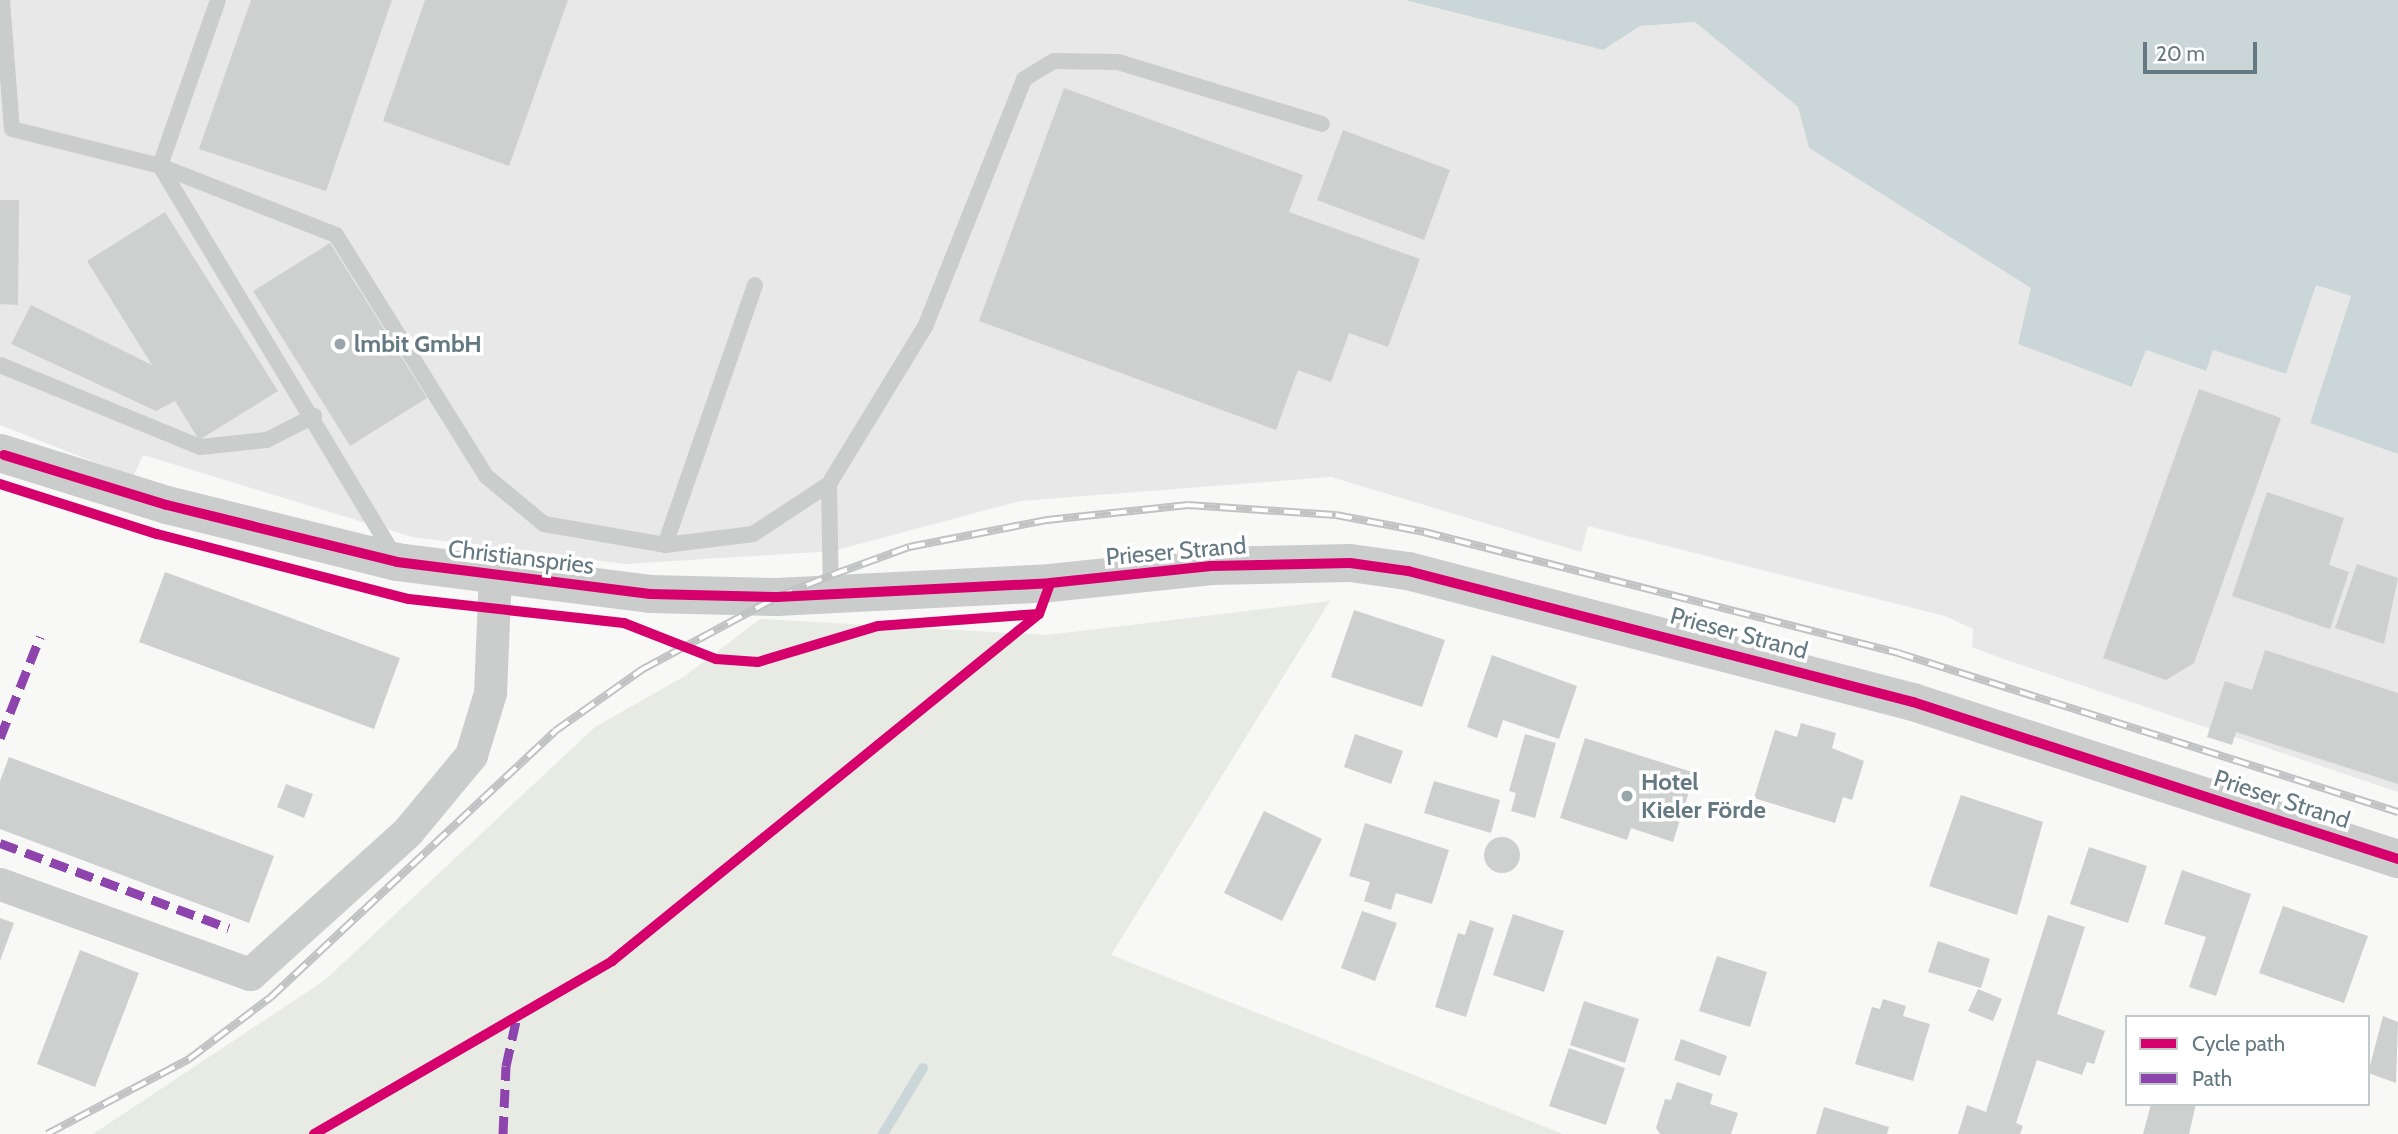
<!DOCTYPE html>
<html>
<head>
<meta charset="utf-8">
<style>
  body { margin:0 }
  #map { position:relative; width:2398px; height:1134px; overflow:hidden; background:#f8f8f7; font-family:Cabin,sans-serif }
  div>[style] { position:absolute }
  .built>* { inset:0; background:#e7e8e7 }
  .green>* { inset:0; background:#e8eae4 }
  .water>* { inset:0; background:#cad6d7 }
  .stream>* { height:10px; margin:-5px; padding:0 5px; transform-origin:5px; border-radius:5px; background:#cad6d7 }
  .building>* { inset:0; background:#ced0d0 }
  .round { border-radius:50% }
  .service>* { height:16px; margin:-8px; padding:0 8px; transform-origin:8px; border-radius:8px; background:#cbcdcd }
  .minor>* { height:33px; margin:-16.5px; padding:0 16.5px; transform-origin:16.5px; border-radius:16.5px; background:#cbcdcd }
  .tertiary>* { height:38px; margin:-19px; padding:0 19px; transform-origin:19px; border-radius:19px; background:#cbcdcd }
  .rail>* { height:8px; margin-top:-4px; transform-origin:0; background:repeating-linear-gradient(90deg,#fff 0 16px,#c1c2c3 0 32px); box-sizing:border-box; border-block:2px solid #c1c2c3 }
  .quiet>* { height:9px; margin-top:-4.5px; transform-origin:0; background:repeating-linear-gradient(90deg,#8e44ad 0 18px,transparent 0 27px) }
  .cycleway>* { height:10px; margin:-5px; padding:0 5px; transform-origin:5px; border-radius:5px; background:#d6006c }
  .dots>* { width:19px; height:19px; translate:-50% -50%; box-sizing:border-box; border:4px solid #fff; border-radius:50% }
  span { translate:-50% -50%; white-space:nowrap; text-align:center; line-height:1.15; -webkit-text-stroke:7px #fff; paint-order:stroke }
  .poi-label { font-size:24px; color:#647981; font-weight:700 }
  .left { translate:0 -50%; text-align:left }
  .street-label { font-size:24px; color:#647981 }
  .legend { position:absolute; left:2125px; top:1015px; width:245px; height:91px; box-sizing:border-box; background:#fff; border:2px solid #c1c9cd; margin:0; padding:9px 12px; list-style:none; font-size:21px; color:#647981 }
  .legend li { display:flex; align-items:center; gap:14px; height:35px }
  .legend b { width:35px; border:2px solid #c1c9cd }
  .scale { position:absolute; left:2143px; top:42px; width:114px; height:32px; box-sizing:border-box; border:4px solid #647981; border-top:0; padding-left:9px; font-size:21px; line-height:24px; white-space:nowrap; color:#647981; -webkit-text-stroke:5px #fff; paint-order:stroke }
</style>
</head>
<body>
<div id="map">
  <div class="built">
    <div style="clip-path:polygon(0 0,1405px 0,1603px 50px,1640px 26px,1695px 22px,1798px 107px,1809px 148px,2032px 288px,2018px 344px,2133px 387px,2146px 350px,2205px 371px,2213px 349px,2285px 374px,2316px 284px,2351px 296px,2310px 423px,2398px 454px,2398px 792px,1998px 657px,1972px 647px,1973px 629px,1945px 616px,1588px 526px,1581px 552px,1331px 477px,1020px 501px,833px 551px,625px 564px,412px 537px,143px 455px,133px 477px,0 425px)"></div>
  </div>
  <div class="green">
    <div style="clip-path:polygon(1330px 601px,1111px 955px,1563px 1134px,93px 1134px,325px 980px,595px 727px,685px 676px,760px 619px,1047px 635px)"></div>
  </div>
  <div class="water">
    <div style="clip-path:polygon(1405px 0,2398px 0,2398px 454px,2310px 423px,2351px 296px,2316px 285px,2286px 374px,2213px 350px,2206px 371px,2146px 350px,2132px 387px,2018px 344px,2031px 288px,1809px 148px,1798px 107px,1695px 22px,1640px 26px,1603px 50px)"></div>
  </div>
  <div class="stream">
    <div style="left:883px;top:1134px;width:77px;rotate:-58.8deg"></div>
  </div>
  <div class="building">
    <div style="clip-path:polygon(251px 0,392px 0,326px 191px,199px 149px)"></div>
    <div style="clip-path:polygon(425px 0,568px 0,509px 166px,383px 121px)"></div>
    <div style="clip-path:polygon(1064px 88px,1303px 175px,1289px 212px,1420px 259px,1388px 347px,1349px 333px,1331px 382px,1298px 370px,1276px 430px,979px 321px)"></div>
    <div style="clip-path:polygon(1343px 130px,1450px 170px,1424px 240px,1317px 200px)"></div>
    <div style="clip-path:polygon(0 200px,19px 200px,18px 305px,0 304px)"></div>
    <div style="clip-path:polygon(165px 212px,278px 391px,199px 440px,175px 401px,156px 411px,11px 344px,31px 305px,152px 365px,87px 261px)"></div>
    <div style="clip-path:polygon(330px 243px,427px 398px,350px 446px,253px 291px)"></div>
    <div style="clip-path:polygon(2199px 389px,2281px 418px,2194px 663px,2166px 680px,2103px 658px)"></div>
    <div style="clip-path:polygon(2267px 492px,2344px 518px,2329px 565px,2349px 572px,2330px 629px,2232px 596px)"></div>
    <div style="clip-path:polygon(2357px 564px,2398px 578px,2384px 644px,2335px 628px)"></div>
    <div style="clip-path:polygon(165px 572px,400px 658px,374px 729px,139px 642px)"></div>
    <div style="clip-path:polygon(1354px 610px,1445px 640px,1422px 707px,1331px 677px)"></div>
    <div style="clip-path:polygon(2265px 650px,2398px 693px,2398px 784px,2236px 732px,2232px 745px,2207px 737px,2225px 681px,2252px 690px)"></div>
    <div style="clip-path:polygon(1492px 655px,1577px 686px,1559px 739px,1503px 720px,1497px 738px,1467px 727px)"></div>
    <div style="clip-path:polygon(1801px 723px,1836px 733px,1832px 748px,1864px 761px,1852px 800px,1843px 797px,1835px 823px,1754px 798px,1775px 730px,1797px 737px)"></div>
    <div style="clip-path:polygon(1355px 734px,1403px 751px,1391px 784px,1344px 767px)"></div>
    <div style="clip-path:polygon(1525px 734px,1556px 743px,1535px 818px,1511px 811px,1516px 793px,1509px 791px)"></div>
    <div style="clip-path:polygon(1585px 738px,1695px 773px,1673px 842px,1631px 828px,1627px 840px,1560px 818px)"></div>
    <div style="clip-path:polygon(9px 757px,274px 856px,249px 923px,0 829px,0 781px)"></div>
    <div style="clip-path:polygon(1434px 781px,1500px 800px,1491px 833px,1424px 813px)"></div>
    <div style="clip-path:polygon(286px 784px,313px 794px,304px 818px,277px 807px)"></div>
    <div style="clip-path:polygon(1961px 795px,2043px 822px,2017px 915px,1929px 886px)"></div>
    <div style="clip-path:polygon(1264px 811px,1322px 839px,1282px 921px,1224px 893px)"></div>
    <div style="clip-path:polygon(1365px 823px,1449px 850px,1432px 904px,1396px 893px,1391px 910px,1364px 901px,1370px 882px,1349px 876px)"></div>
    <div class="round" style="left:1484px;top:837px;width:36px;height:36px"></div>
    <div style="clip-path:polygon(2089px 847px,2147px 866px,2128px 923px,2070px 904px)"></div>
    <div style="clip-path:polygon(2182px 870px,2251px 894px,2216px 996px,2189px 987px,2206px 937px,2164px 924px)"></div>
    <div style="clip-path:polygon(2283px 906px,2368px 936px,2344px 1003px,2259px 973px)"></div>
    <div style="clip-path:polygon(1362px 911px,1397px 923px,1375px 981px,1341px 968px)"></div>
    <div style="clip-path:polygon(1513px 914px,1564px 931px,1544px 992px,1493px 975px)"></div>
    <div style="clip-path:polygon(2048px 915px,2085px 927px,2057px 1014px,2105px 1031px,2094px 1064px,2087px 1062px,2082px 1075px,2037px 1060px,2016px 1123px,2023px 1126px,2020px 1134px,1958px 1134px,1967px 1105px,1986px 1112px)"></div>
    <div style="clip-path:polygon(0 918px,14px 923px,0 961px)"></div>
    <div style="clip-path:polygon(1470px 920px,1494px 928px,1466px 1017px,1435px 1007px,1458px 933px,1465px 935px)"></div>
    <div style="clip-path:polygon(1938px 941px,1990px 959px,1981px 988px,1928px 972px)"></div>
    <div style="clip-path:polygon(80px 950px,139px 973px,95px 1087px,37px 1064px)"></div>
    <div style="clip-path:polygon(1717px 956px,1767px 972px,1750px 1027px,1699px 1011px)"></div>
    <div style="clip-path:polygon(1978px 989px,2002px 999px,1993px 1021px,1968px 1011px)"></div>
    <div style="clip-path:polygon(1883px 999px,1906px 1006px,1903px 1016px,1930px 1024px,1913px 1081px,1855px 1064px,1872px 1007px,1880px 1009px)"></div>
    <div style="clip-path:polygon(1584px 1001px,1639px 1019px,1625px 1063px,1570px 1045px)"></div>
    <div style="clip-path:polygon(2383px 1016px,2398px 1022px,2396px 1083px,2368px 1073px)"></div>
    <div style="clip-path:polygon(1681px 1039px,1727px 1056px,1720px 1076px,1674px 1060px)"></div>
    <div style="clip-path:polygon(1569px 1048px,1625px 1068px,1606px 1125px,1549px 1106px)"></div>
    <div style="clip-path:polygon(1677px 1082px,1713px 1094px,1710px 1104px,1738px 1113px,1731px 1134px,1660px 1134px,1656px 1128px,1665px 1099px,1671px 1100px)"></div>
    <div style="clip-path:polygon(2151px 1104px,2196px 1104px,2189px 1134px,2143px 1134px)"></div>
    <div style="clip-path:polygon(1824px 1107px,1889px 1127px,1887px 1134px,1816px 1134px)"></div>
  </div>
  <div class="service">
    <div style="left:2px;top:0;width:129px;rotate:85.6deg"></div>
    <div style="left:12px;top:129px;width:153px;rotate:14deg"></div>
    <div style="left:160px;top:166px;width:455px;rotate:59deg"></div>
    <div style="left:218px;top:0;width:176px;rotate:109.3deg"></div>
    <div style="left:160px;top:166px;width:189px;rotate:21.4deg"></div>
    <div style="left:336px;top:235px;width:284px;rotate:58.1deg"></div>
    <div style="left:486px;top:476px;width:75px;rotate:39.6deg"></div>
    <div style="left:544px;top:524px;width:123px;rotate:9.8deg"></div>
    <div style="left:665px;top:545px;width:89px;rotate:-7.1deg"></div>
    <div style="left:753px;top:534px;width:91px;rotate:-33.3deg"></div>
    <div style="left:829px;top:484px;width:110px;rotate:89deg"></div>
    <div style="left:0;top:365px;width:216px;rotate:22.3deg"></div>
    <div style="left:200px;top:447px;width:67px;rotate:-6deg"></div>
    <div style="left:267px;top:440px;width:53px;rotate:-27.1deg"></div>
    <div style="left:829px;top:484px;width:184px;rotate:-58.6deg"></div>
    <div style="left:925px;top:327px;width:267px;rotate:-68.2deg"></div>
    <div style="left:1024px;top:79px;width:35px;rotate:-31deg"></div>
    <div style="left:1054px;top:61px;width:64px;rotate:0.9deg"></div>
    <div style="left:1118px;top:62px;width:213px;rotate:16.9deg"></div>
    <div style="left:665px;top:545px;width:275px;rotate:-70.9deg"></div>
  </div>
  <div class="minor">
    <div style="left:0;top:884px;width:266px;rotate:19.8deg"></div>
    <div style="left:250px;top:974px;width:213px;rotate:-42.1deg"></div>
    <div style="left:408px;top:831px;width:99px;rotate:-50.3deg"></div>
    <div style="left:471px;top:755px;width:65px;rotate:-73deg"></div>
    <div style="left:490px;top:693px;width:118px;rotate:-87.6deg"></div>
  </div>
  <div class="tertiary">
    <div style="left:0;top:453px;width:175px;rotate:17.3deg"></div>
    <div style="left:167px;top:505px;width:237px;rotate:13.9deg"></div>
    <div style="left:397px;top:562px;width:255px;rotate:7.2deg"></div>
    <div style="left:650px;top:594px;width:127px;rotate:1.4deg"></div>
    <div style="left:777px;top:597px;width:273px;rotate:-2.9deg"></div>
    <div style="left:1050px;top:583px;width:162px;rotate:-6deg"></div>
    <div style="left:1211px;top:566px;width:139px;rotate:-1.2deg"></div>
    <div style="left:1350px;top:563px;width:59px;rotate:7.9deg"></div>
    <div style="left:1408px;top:571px;width:522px;rotate:14.54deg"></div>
    <div style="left:1913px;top:702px;width:510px;rotate:17.94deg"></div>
  </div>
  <div class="rail">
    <div style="left:47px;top:1134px;width:161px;rotate:-27.8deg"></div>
    <div style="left:189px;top:1059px;width:103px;rotate:-37.1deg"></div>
    <div style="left:271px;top:997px;width:389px;rotate:-43.1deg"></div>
    <div style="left:555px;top:731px;width:108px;rotate:-35.2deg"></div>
    <div style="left:643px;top:669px;width:152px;rotate:-28.2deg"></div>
    <div style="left:777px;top:597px;width:59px;rotate:-21.8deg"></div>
    <div style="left:832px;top:575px;width:82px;rotate:-20deg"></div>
    <div style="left:909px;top:547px;width:141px;rotate:-11.1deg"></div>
    <div style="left:1047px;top:520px;width:142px;rotate:-6.1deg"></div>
    <div style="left:1188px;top:505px;width:148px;rotate:3.9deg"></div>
    <div style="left:1336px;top:515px;width:90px;rotate:10.9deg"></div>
    <div style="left:1424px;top:532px;width:489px;rotate:14.3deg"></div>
    <div style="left:1898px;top:653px;width:525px;rotate:17.64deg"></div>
  </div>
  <div class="quiet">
    <div style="left:0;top:738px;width:109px;rotate:-68.4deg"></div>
    <div style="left:0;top:843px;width:244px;rotate:20.4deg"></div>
    <div style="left:503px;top:1134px;width:68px;rotate:-87.5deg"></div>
    <div style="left:506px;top:1066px;width:46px;rotate:-77.5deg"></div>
  </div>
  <div class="cycleway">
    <div style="left:4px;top:455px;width:170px;rotate:17.1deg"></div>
    <div style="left:167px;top:505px;width:237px;rotate:13.9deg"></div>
    <div style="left:397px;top:562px;width:255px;rotate:7.2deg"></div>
    <div style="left:650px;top:594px;width:127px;rotate:1.4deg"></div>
    <div style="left:777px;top:597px;width:273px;rotate:-2.9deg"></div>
    <div style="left:1050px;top:583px;width:162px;rotate:-6deg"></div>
    <div style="left:1211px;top:566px;width:139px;rotate:-1.2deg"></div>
    <div style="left:1350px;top:563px;width:59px;rotate:7.9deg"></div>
    <div style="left:1408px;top:571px;width:522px;rotate:14.54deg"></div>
    <div style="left:1913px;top:702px;width:510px;rotate:17.94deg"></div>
    <div style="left:0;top:484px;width:165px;rotate:17.7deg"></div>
    <div style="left:157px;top:534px;width:260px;rotate:14.5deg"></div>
    <div style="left:409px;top:599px;width:216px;rotate:6.4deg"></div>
    <div style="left:624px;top:623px;width:99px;rotate:21.4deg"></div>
    <div style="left:716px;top:659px;width:42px;rotate:4.1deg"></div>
    <div style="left:758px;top:662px;width:125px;rotate:-16.7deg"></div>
    <div style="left:878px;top:626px;width:161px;rotate:-4.3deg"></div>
    <div style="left:314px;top:1134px;width:345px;rotate:-30.1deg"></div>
    <div style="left:612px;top:961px;width:550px;rotate:-39.1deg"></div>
    <div style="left:1039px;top:614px;width:33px;rotate:-70deg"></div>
  </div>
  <div class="dots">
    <div style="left:340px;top:344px;background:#98a5aa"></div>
    <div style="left:1627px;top:796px;background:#98a5aa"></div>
  </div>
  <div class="poi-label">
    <span class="left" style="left:354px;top:344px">lmbit GmbH</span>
    <span class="left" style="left:1641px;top:796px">Hotel<br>Kieler Förde</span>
  </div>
  <div class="street-label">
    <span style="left:1176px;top:551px;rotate:-5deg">Prieser Strand</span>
    <span style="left:521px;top:557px;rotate:7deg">Christianspries</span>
    <span style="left:1739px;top:633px;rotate:15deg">Prieser Strand</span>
    <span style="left:2282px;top:799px;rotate:18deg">Prieser Strand</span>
  </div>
  <ul class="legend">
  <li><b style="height:9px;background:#d6006c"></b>Cycle path</li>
  <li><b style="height:9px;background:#8e44ad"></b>Path</li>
  </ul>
  <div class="scale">20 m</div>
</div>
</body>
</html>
